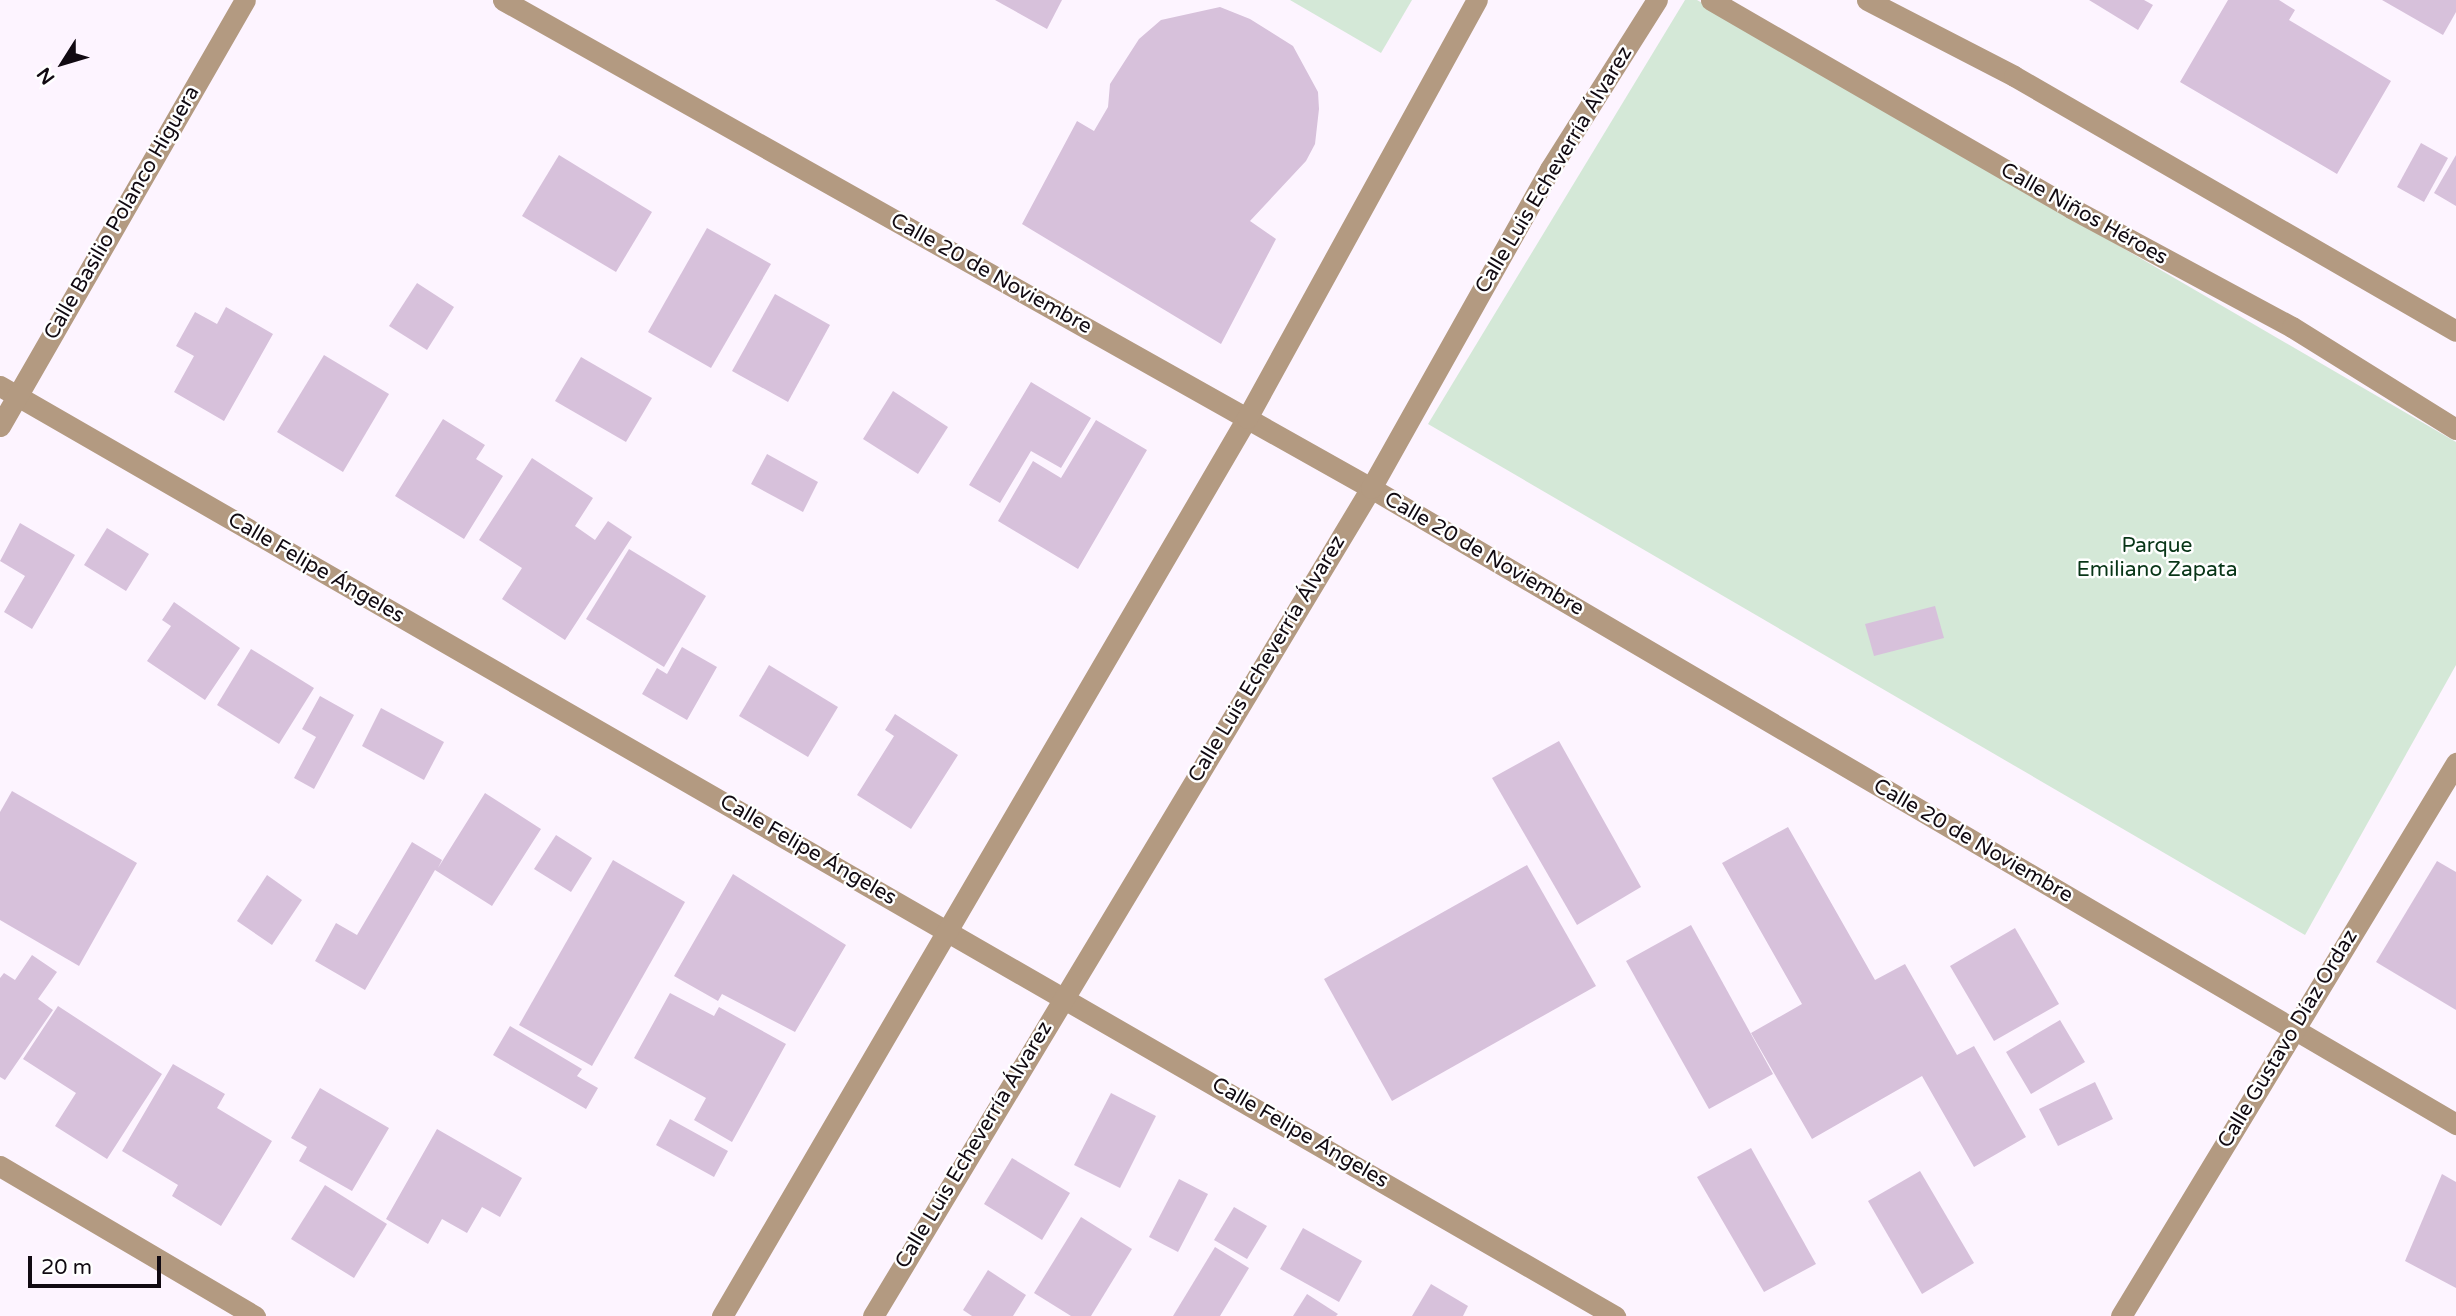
<!DOCTYPE html>
<html>
<head>
<meta charset="utf-8">
<style>
  body { margin:0 }
  #map { position:relative; width:2456px; height:1316px; overflow:hidden; background:#fdf4ff; font-family:"Varela Round",sans-serif }
  div>[style] { position:absolute }
  .green>* { inset:0; background:#d4e8d7 }
  .building>* { inset:0; background:#d7c1db }
  .minor>* { height:21px; margin:-10.5px; padding:0 10.5px; transform-origin:10.5px; border-radius:10.5px; background:#b39a81 }
  span { translate:-50% -50%; white-space:nowrap; text-align:center; line-height:1.15; -webkit-text-stroke:5px #fff; paint-order:stroke }
  .street-label { font-size:21px; color:#110a12 }
  .park-label { font-size:21px; color:#083517 }
  .north { position:absolute; left:28px; top:28px; width:70px; height:70px; -webkit-text-stroke:5px #fff; paint-order:stroke; rotate:233deg; font-size:19px; font-weight:700; line-height:28px; text-align:center; color:#110a12 }
  .north::after { content:''; display:block; margin:auto; width:24px; height:32px; background:#110a12; clip-path:polygon(50% 0,100% 100%,50% 72%,0 100%) }
  .scale { position:absolute; left:28px; top:1256px; width:133px; height:32px; box-sizing:border-box; border:4px solid #110a12; border-top:0; padding-left:9px; font-size:21px; line-height:24px; white-space:nowrap; color:#110a12; -webkit-text-stroke:5px #fff; paint-order:stroke }
</style>
</head>
<body>
<div id="map">
  <div class="green">
    <div style="clip-path:polygon(1290px 0,1412px 0,1381px 53px)"></div>
    <div style="clip-path:polygon(1685px 0,1697px 0,2456px 442px,2456px 665px,2305px 935px,1428px 424px)"></div>
  </div>
  <div class="building">
    <div style="clip-path:polygon(995px 0,1062px 0,1047px 29px)"></div>
    <div style="clip-path:polygon(2089px 0,2144px 0,2153px 5px,2138px 30px)"></div>
    <div style="clip-path:polygon(2228px 0,2279px 0,2295px 10px,2289px 20px,2391px 81px,2337px 174px,2180px 82px)"></div>
    <div style="clip-path:polygon(2382px 0,2456px 0,2456px 12px,2443px 35px)"></div>
    <div style="clip-path:polygon(1220px 7px,1250px 19px,1293px 46px,1318px 92px,1319px 109px,1315px 144px,1306px 161px,1250px 221px,1276px 239px,1221px 344px,1022px 224px,1077px 121px,1094px 131px,1108px 107px,1110px 84px,1139px 39px,1161px 20px)"></div>
    <div style="clip-path:polygon(2421px 143px,2448px 158px,2424px 202px,2397px 187px)"></div>
    <div style="clip-path:polygon(559px 155px,652px 212px,616px 272px,522px 216px)"></div>
    <div style="clip-path:polygon(2456px 155px,2456px 206px,2434px 193px)"></div>
    <div style="clip-path:polygon(707px 228px,771px 264px,711px 368px,648px 332px)"></div>
    <div style="clip-path:polygon(417px 283px,454px 307px,427px 350px,389px 326px)"></div>
    <div style="clip-path:polygon(775px 294px,830px 325px,788px 402px,732px 371px)"></div>
    <div style="clip-path:polygon(226px 307px,273px 334px,224px 421px,174px 392px,194px 356px,176px 346px,195px 312px,217px 324px)"></div>
    <div style="clip-path:polygon(324px 355px,389px 394px,343px 472px,277px 432px)"></div>
    <div style="clip-path:polygon(581px 357px,652px 398px,626px 442px,555px 401px)"></div>
    <div style="clip-path:polygon(1031px 382px,1091px 418px,1061px 468px,1031px 451px,1000px 503px,969px 485px)"></div>
    <div style="clip-path:polygon(893px 391px,948px 427px,918px 474px,863px 439px)"></div>
    <div style="clip-path:polygon(443px 419px,485px 445px,476px 459px,503px 476px,464px 539px,395px 496px)"></div>
    <div style="clip-path:polygon(1096px 420px,1147px 450px,1078px 569px,998px 521px,1033px 461px,1061px 478px)"></div>
    <div style="clip-path:polygon(767px 454px,818px 482px,803px 512px,751px 484px)"></div>
    <div style="clip-path:polygon(532px 458px,593px 498px,575px 526px,595px 540px,608px 521px,632px 537px,565px 640px,502px 599px,522px 568px,479px 540px)"></div>
    <div style="clip-path:polygon(20px 523px,75px 555px,32px 629px,4px 612px,25px 576px,0 561px)"></div>
    <div style="clip-path:polygon(107px 528px,149px 554px,126px 591px,84px 565px)"></div>
    <div style="clip-path:polygon(629px 549px,706px 596px,664px 667px,586px 619px)"></div>
    <div style="clip-path:polygon(174px 602px,240px 648px,205px 700px,147px 661px,171px 626px,162px 620px)"></div>
    <div style="clip-path:polygon(1935px 606px,1944px 638px,1874px 656px,1865px 624px)"></div>
    <div style="clip-path:polygon(682px 647px,717px 667px,687px 720px,642px 694px,657px 668px,667px 674px)"></div>
    <div style="clip-path:polygon(251px 649px,314px 688px,279px 744px,217px 705px)"></div>
    <div style="clip-path:polygon(769px 665px,838px 707px,808px 757px,739px 716px)"></div>
    <div style="clip-path:polygon(320px 696px,354px 715px,314px 789px,294px 778px,316px 737px,302px 729px)"></div>
    <div style="clip-path:polygon(381px 708px,444px 742px,424px 780px,362px 746px)"></div>
    <div style="clip-path:polygon(895px 714px,958px 755px,911px 829px,857px 795px,894px 736px,885px 730px)"></div>
    <div style="clip-path:polygon(1559px 741px,1641px 887px,1577px 925px,1492px 778px)"></div>
    <div style="clip-path:polygon(12px 791px,137px 863px,79px 966px,0 920px,0 812px)"></div>
    <div style="clip-path:polygon(485px 793px,541px 829px,492px 906px,435px 870px,365px 990px,315px 961px,336px 923px,357px 935px,412px 842px,442px 860px,438px 868px)"></div>
    <div style="clip-path:polygon(1788px 827px,1875px 980px,1905px 964px,1957px 1055px,1974px 1046px,2026px 1137px,1974px 1167px,1922px 1076px,1812px 1139px,1751px 1033px,1802px 1004px,1722px 863px)"></div>
    <div style="clip-path:polygon(556px 835px,592px 858px,571px 892px,534px 869px)"></div>
    <div style="clip-path:polygon(613px 860px,685px 902px,592px 1066px,519px 1025px)"></div>
    <div style="clip-path:polygon(2437px 861px,2456px 872px,2456px 1010px,2376px 962px)"></div>
    <div style="clip-path:polygon(1527px 865px,1596px 986px,1392px 1101px,1324px 979px)"></div>
    <div style="clip-path:polygon(733px 874px,846px 945px,795px 1032px,722px 994px,718px 1001px,674px 976px)"></div>
    <div style="clip-path:polygon(267px 875px,302px 900px,272px 945px,237px 921px)"></div>
    <div style="clip-path:polygon(1691px 925px,1773px 1074px,1709px 1109px,1626px 961px)"></div>
    <div style="clip-path:polygon(2015px 928px,2059px 1004px,1994px 1041px,1950px 966px)"></div>
    <div style="clip-path:polygon(32px 955px,57px 972px,38px 999px,53px 1010px,5px 1080px,0 1077px,0 978px,4px 973px,15px 980px)"></div>
    <div style="clip-path:polygon(670px 993px,714px 1016px,719px 1007px,786px 1044px,732px 1142px,694px 1120px,706px 1098px,634px 1058px)"></div>
    <div style="clip-path:polygon(58px 1006px,162px 1074px,107px 1159px,55px 1126px,76px 1093px,23px 1059px)"></div>
    <div style="clip-path:polygon(2060px 1020px,2085px 1062px,2031px 1094px,2006px 1052px)"></div>
    <div style="clip-path:polygon(510px 1026px,582px 1069px,577px 1076px,598px 1088px,586px 1109px,493px 1055px)"></div>
    <div style="clip-path:polygon(173px 1064px,225px 1094px,217px 1108px,272px 1141px,221px 1226px,172px 1196px,178px 1185px,122px 1151px)"></div>
    <div style="clip-path:polygon(2095px 1082px,2113px 1119px,2058px 1146px,2039px 1109px)"></div>
    <div style="clip-path:polygon(320px 1088px,389px 1128px,352px 1191px,299px 1161px,307px 1147px,291px 1138px)"></div>
    <div style="clip-path:polygon(1111px 1093px,1156px 1116px,1120px 1188px,1074px 1165px)"></div>
    <div style="clip-path:polygon(670px 1119px,728px 1151px,714px 1177px,656px 1145px)"></div>
    <div style="clip-path:polygon(437px 1129px,522px 1178px,500px 1217px,482px 1207px,467px 1233px,442px 1219px,428px 1244px,386px 1219px)"></div>
    <div style="clip-path:polygon(1751px 1148px,1816px 1264px,1764px 1292px,1697px 1177px)"></div>
    <div style="clip-path:polygon(1012px 1158px,1070px 1193px,1042px 1240px,984px 1204px)"></div>
    <div style="clip-path:polygon(1920px 1171px,1974px 1263px,1922px 1294px,1868px 1201px)"></div>
    <div style="clip-path:polygon(2442px 1174px,2456px 1182px,2456px 1288px,2405px 1261px)"></div>
    <div style="clip-path:polygon(1179px 1179px,1208px 1194px,1178px 1252px,1149px 1237px)"></div>
    <div style="clip-path:polygon(325px 1185px,387px 1224px,354px 1278px,291px 1239px)"></div>
    <div style="clip-path:polygon(1234px 1207px,1267px 1226px,1247px 1259px,1214px 1240px)"></div>
    <div style="clip-path:polygon(1081px 1217px,1132px 1249px,1091px 1316px,1071px 1316px,1034px 1293px)"></div>
    <div style="clip-path:polygon(1303px 1228px,1362px 1261px,1339px 1302px,1280px 1269px)"></div>
    <div style="clip-path:polygon(1215px 1247px,1249px 1268px,1220px 1316px,1173px 1316px)"></div>
    <div style="clip-path:polygon(988px 1270px,1026px 1295px,1013px 1316px,972px 1316px,963px 1310px)"></div>
    <div style="clip-path:polygon(1431px 1284px,1468px 1306px,1463px 1316px,1412px 1316px)"></div>
    <div style="clip-path:polygon(1307px 1294px,1338px 1314px,1336px 1316px,1293px 1316px)"></div>
  </div>
  <div class="minor">
    <div style="left:503px;top:0;width:996px;rotate:29.35deg"></div>
    <div style="left:1371px;top:488px;width:1258px;rotate:30.38deg"></div>
    <div style="left:1711px;top:0;width:416px;rotate:30deg"></div>
    <div style="left:2071px;top:208px;width:251px;rotate:28.3deg"></div>
    <div style="left:2292px;top:327px;width:193px;rotate:31.9deg"></div>
    <div style="left:1867px;top:0;width:165px;rotate:27.3deg"></div>
    <div style="left:2014px;top:76px;width:510px;rotate:29.98deg"></div>
    <div style="left:0;top:386px;width:1864px;rotate:29.94deg"></div>
    <div style="left:0;top:426px;width:491px;rotate:-60.1deg"></div>
    <div style="left:0;top:1166px;width:296px;rotate:30.5deg"></div>
    <div style="left:722px;top:1316px;width:1040px;rotate:-59.69deg"></div>
    <div style="left:1247px;top:418px;width:477px;rotate:-61.2deg"></div>
    <div style="left:873px;top:1316px;width:966px;rotate:-58.98deg"></div>
    <div style="left:1371px;top:488px;width:366px;rotate:-60.7deg"></div>
    <div style="left:1550px;top:169px;width:200px;rotate:-57.7deg"></div>
    <div style="left:2121px;top:1316px;width:647px;rotate:-58.79deg"></div>
  </div>
  <div class="street-label">
    <span style="left:1554px;top:170px;rotate:-59deg">Calle Luis Echeverría Álvarez</span>
    <span style="left:122px;top:213px;rotate:-60deg">Calle Basilio Polanco Higuera</span>
    <span style="left:2084px;top:214px;rotate:29deg">Calle Niños Héroes</span>
    <span style="left:991px;top:274px;rotate:29deg">Calle 20 de Noviembre</span>
    <span style="left:1484px;top:554px;rotate:30deg">Calle 20 de Noviembre</span>
    <span style="left:316px;top:568px;rotate:30deg">Calle Felipe Ángeles</span>
    <span style="left:1267px;top:659px;rotate:-59deg">Calle Luis Echeverría Álvarez</span>
    <span style="left:1973px;top:841px;rotate:30deg">Calle 20 de Noviembre</span>
    <span style="left:808px;top:850px;rotate:30deg">Calle Felipe Ángeles</span>
    <span style="left:2288px;top:1039px;rotate:-59deg">Calle Gustavo Díaz Ordaz</span>
    <span style="left:1300px;top:1133px;rotate:30deg">Calle Felipe Ángeles</span>
    <span style="left:974px;top:1145px;rotate:-59deg">Calle Luis Echeverría Álvarez</span>
  </div>
  <div class="park-label">
    <span style="left:2157px;top:558px">Parque<br>Emiliano Zapata</span>
  </div>
  <div class="north">N</div>
  <div class="scale">20 m</div>
</div>
</body>
</html>
